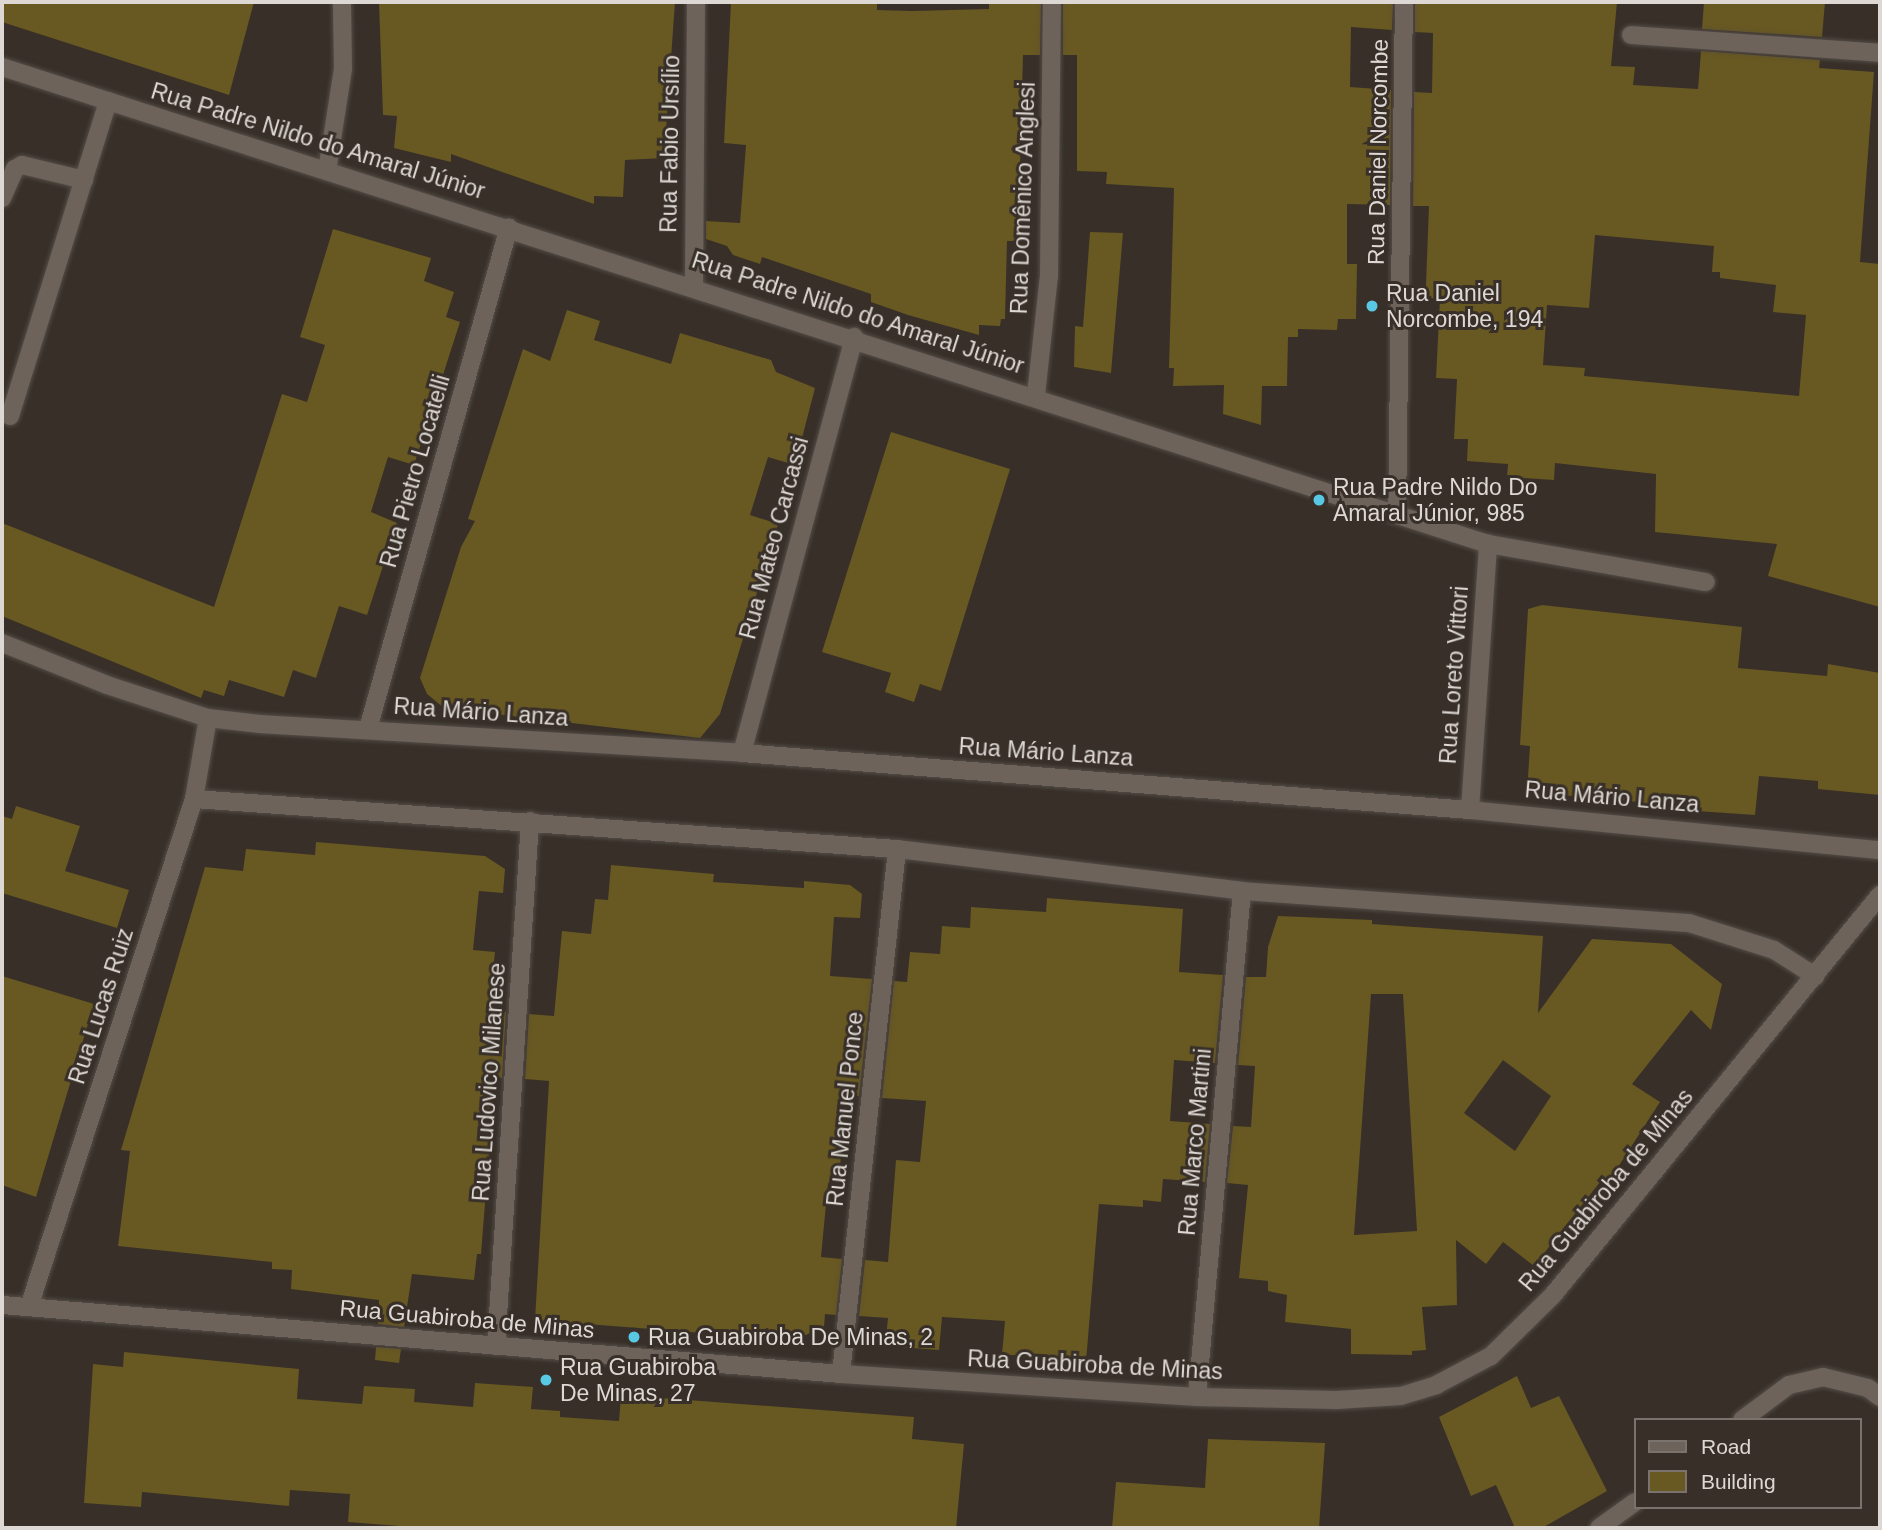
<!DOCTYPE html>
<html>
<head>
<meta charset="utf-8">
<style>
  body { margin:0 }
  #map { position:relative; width:1882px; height:1530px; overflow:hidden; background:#372f28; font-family:Arial,sans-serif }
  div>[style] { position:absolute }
  .building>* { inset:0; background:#685822 }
  .roads { filter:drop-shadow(0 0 2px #544d47) drop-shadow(0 0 2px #544d47) }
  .lane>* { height:18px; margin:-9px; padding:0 9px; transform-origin:9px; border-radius:9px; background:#6d635b }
  .street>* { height:18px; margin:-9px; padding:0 9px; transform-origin:9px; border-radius:9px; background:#6d635b }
  .secondary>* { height:18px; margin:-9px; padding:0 9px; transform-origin:9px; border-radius:9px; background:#6d635b }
  .dots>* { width:19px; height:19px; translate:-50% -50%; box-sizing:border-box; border:4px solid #372f28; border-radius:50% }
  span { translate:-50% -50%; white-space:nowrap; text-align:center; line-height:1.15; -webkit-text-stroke:6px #372f28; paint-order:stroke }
  .street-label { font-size:23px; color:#ded8d4 }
  .poi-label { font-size:23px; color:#ded8d4 }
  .left { translate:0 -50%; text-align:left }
  .frame { position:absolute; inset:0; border:4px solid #ded8d4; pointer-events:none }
  .legend { position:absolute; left:1634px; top:1418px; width:228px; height:91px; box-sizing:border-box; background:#372f28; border:2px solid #7a736d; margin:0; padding:9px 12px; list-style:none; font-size:21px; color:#ded8d4 }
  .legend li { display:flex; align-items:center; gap:14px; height:35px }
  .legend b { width:35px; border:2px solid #7a736d }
</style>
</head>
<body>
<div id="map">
  <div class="building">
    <div style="clip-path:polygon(2px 2px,254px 2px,229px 95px,2px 22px)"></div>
    <div style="clip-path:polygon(379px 2px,675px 2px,664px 158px,625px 160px,623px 197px,594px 196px,594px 204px,451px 154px,451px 162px,394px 148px,397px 116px,383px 115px)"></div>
    <div style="clip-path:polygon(731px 2px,877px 2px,877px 10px,912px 11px,989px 9px,989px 2px,1041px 2px,1040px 55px,1023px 55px,1018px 241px,1007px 241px,1005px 319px,1001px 319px,1000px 326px,979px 325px,979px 335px,908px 315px,871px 302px,871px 294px,762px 257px,760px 264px,733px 255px,727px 246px,706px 239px,706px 221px,740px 223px,746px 145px,724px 143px)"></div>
    <div style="clip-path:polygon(1063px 2px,1393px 2px,1392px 30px,1351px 27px,1350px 87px,1391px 90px,1390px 205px,1347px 204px,1347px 264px,1357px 264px,1356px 319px,1338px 319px,1337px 330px,1298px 329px,1298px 337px,1288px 337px,1287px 386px,1262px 386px,1261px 425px,1223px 414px,1224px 385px,1173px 386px,1174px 368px,1169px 368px,1174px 188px,1106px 184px,1107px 172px,1077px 171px,1077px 55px,1063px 55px)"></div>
    <div style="clip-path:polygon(evenodd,1415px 2px,1617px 2px,1611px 66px,1635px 67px,1633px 85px,1698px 89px,1701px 51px,1820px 60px,1819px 68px,1874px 72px,1860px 262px,1880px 264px,1880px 607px,1768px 576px,1777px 544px,1655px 532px,1656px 474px,1555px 463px,1554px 480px,1507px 477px,1508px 464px,1467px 461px,1468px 439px,1454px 439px,1457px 379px,1436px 378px,1440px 299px,1429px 298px,1426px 285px,1429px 206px,1413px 206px,1414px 92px,1432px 93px,1433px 33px,1415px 32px,1415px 2px,1595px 235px,1714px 246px,1712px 272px,1720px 272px,1720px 278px,1776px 285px,1773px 312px,1806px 315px,1799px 396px,1584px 376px,1585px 368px,1543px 365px,1547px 305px,1589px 308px,1595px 235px)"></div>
    <div style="clip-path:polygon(1704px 2px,1825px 2px,1822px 37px,1702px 29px)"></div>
    <div style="clip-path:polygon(333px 229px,431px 258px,424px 281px,454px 292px,446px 317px,460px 322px,414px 465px,388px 457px,379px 486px,371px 512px,397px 523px,367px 615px,339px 606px,316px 678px,293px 670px,284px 697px,229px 680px,224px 696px,204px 690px,201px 698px,2px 616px,2px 523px,214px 607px,282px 394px,307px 402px,325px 345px,300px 337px)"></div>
    <div style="clip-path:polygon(1090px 232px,1123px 233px,1111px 373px,1074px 367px,1075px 326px,1083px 327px)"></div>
    <div style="clip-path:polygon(567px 310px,600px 321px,594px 340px,671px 364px,680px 333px,771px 360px,776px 372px,815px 388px,795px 465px,768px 457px,750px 515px,778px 524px,720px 714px,700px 738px,444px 708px,427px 694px,420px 678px,461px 547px,475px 521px,468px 519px,523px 349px,550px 361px)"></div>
    <div style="clip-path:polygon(891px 432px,1010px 469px,941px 691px,920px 684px,914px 702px,885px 692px,891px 673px,822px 652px)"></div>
    <div style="clip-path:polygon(1542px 605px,1742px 627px,1738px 668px,1827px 676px,1828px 664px,1880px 673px,1880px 795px,1818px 789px,1818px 781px,1759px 776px,1755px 815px,1638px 807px,1639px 802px,1527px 792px,1530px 746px,1520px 745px,1528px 609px)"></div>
    <div style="clip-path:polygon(16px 806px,80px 826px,65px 871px,129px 890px,117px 928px,2px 893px,2px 816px,12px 819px)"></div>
    <div style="clip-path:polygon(316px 842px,485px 856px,505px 869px,503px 893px,479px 891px,473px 950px,495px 952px,489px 1011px,506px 1012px,502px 1078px,495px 1077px,481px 1254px,477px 1254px,474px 1280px,412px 1274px,404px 1327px,378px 1324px,379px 1300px,291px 1289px,292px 1270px,272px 1269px,272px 1262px,118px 1246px,130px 1151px,121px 1150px,205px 867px,243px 871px,246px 849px,315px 855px)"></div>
    <div style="clip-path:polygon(611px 865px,714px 874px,713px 882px,804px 888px,804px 881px,850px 885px,862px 894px,860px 918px,834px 917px,830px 976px,872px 979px,859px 1096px,845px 1095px,839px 1184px,828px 1183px,821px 1257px,842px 1259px,836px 1315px,825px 1314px,824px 1327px,794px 1340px,535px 1320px,549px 1081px,525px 1079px,529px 1014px,554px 1016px,562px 931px,591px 934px,595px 899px,608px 900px)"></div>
    <div style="clip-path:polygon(1047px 898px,1183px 909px,1179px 972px,1223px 975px,1215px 1063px,1174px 1060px,1170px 1121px,1210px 1124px,1205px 1182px,1163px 1179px,1161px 1202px,1143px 1200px,1143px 1207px,1099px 1204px,1086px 1362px,1002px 1354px,1005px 1321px,942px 1317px,939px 1350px,885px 1346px,888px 1318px,859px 1316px,865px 1260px,888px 1262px,896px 1160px,920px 1162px,926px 1101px,882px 1098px,894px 981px,907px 982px,910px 952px,940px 954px,942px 926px,970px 928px,971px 907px,1046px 912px)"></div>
    <div style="clip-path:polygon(evenodd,1278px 916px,1372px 920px,1372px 924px,1543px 936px,1538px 1013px,1592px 939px,1671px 944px,1722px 984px,1711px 1030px,1691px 1010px,1632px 1084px,1660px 1102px,1609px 1181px,1604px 1177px,1534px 1266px,1503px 1242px,1486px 1264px,1456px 1240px,1457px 1305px,1422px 1307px,1426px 1350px,1412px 1351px,1412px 1355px,1351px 1354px,1351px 1329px,1285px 1322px,1287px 1295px,1268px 1291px,1268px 1281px,1239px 1278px,1248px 1185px,1227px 1183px,1233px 1126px,1251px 1127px,1255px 1066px,1238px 1065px,1246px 977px,1266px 977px,1268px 947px,1278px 916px,1371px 994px,1403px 994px,1417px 1231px,1354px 1235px,1371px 994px,1278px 916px,1503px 1060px,1551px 1096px,1515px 1151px,1464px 1113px,1503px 1060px)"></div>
    <div style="clip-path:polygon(2px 976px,94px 1004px,36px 1197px,2px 1185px)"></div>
    <div style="clip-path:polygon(376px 1347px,401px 1349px,399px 1363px,375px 1360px)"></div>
    <div style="clip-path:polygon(124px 1352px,299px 1369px,297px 1399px,362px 1404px,364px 1386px,415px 1389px,414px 1402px,473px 1407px,475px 1383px,533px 1387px,531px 1409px,560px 1411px,560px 1417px,619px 1421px,621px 1395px,914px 1417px,912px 1439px,964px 1444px,956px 1528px,425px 1528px,348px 1522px,350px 1494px,290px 1490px,289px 1506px,142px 1492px,141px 1507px,84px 1503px,93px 1364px,123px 1367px)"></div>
    <div style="clip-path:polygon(1517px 1376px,1531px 1408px,1559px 1396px,1607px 1491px,1542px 1528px,1515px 1528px,1496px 1485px,1471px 1496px,1439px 1417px)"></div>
    <div style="clip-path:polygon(1208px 1439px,1325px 1443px,1319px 1528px,1112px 1528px,1116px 1482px,1205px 1488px)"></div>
  </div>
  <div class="roads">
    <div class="lane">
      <div style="left:2px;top:198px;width:32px;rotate:-66deg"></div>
      <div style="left:15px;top:169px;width:8px;rotate:-30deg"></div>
      <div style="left:22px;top:165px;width:64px;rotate:13.6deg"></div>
      <div style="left:10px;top:416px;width:330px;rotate:-72.7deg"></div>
    </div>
    <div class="street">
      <div style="left:1631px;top:35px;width:250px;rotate:4.1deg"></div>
      <div style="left:2px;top:67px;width:1561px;rotate:17.8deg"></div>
      <div style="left:1488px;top:544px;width:221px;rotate:9.9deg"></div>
      <div style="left:327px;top:171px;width:103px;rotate:-81.1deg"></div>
      <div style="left:343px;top:69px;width:67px;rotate:-90.9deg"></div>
      <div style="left:694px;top:287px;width:285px;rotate:-89.6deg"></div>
      <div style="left:1036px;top:395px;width:120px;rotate:-83.8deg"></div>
      <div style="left:1049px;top:276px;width:274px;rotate:-89.4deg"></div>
      <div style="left:1397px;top:513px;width:511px;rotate:-89.22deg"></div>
      <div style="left:2px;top:643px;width:113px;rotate:21.8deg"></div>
      <div style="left:107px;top:685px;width:106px;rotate:18.1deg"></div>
      <div style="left:208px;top:718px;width:52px;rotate:6.6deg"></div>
      <div style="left:260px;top:724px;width:483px;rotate:3.4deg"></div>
      <div style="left:742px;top:753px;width:730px;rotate:4.48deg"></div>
      <div style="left:1470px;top:810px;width:412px;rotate:5.6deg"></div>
      <div style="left:368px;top:729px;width:521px;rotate:-74.31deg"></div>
      <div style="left:742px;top:753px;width:431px;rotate:-74.9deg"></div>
      <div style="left:194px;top:799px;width:705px;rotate:4.07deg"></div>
      <div style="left:897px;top:849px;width:348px;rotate:6.9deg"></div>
      <div style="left:1242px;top:891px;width:448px;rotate:4.1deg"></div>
      <div style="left:1689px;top:923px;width:89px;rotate:17.6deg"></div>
      <div style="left:1774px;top:950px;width:49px;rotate:32.4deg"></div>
      <div style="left:1470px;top:810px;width:267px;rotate:-86.1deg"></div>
      <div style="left:29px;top:1307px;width:534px;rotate:-72.01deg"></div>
      <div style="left:194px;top:799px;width:82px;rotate:-80.2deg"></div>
      <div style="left:496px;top:1346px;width:526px;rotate:-86.29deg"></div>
      <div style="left:841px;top:1374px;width:528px;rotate:-83.91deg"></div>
      <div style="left:1197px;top:1397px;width:508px;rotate:-84.92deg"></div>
      <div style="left:1742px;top:1420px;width:59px;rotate:-36.7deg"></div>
      <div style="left:1789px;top:1385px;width:35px;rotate:-13deg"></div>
      <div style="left:1823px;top:1377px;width:46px;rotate:13.7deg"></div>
      <div style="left:1868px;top:1388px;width:15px;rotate:37deg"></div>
      <div style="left:1599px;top:1528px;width:44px;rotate:-35.8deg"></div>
    </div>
    <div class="secondary">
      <div style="left:2px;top:1305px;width:842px;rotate:4.7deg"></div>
      <div style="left:841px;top:1374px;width:357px;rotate:3.7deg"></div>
      <div style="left:1197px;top:1397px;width:140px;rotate:1.2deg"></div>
      <div style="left:1337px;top:1400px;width:64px;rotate:-3.6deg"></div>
      <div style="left:1401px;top:1396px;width:37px;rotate:-17deg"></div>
      <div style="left:1436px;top:1385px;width:62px;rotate:-27.8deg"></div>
      <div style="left:1491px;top:1356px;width:87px;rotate:-44.5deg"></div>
      <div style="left:1553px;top:1295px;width:517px;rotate:-50.73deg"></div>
    </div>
  </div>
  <div class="dots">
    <div style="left:1372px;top:306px;background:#59c8e4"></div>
    <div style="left:1319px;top:500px;background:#59c8e4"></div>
    <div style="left:634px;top:1337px;background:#59c8e4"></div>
    <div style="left:546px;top:1380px;background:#59c8e4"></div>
  </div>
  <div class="street-label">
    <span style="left:318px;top:141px;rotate:17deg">Rua Padre Nildo do Amaral Júnior</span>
    <span style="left:670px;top:144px;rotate:-89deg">Rua Fabio Ursílio</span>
    <span style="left:1378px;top:152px;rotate:-89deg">Rua Daniel Norcombe</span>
    <span style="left:1023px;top:198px;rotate:-88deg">Rua Domênico Anglesi</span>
    <span style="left:858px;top:313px;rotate:18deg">Rua Padre Nildo do Amaral Júnior</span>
    <span style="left:415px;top:471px;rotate:-74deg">Rua Pietro Locatelli</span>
    <span style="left:774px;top:538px;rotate:-75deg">Rua Mateo Carcassi</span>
    <span style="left:1454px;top:675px;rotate:-86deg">Rua Loreto Vittori</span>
    <span style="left:481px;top:712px;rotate:4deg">Rua Mário Lanza</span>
    <span style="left:1046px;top:752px;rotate:4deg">Rua Mário Lanza</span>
    <span style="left:1612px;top:797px;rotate:5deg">Rua Mário Lanza</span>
    <span style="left:101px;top:1006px;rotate:-72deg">Rua Lucas Ruiz</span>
    <span style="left:489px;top:1082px;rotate:-86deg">Rua Ludovico Milanese</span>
    <span style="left:845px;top:1109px;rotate:-84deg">Rua Manuel Ponce</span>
    <span style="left:1195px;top:1142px;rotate:-85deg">Rua Marco Martini</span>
    <span style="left:1606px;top:1190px;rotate:-50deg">Rua Guabiroba de Minas</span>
    <span style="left:467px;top:1319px;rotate:5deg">Rua Guabiroba de Minas</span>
    <span style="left:1095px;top:1365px;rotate:3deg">Rua Guabiroba de Minas</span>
  </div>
  <div class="poi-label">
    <span class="left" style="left:1386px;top:306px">Rua Daniel<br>Norcombe, 194</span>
    <span class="left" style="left:1333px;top:500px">Rua Padre Nildo Do<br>Amaral Júnior, 985</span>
    <span class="left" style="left:648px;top:1337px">Rua Guabiroba De Minas, 2</span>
    <span class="left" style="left:560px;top:1380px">Rua Guabiroba<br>De Minas, 27</span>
  </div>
  <div class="frame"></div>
  <ul class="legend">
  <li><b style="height:9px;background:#6d635b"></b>Road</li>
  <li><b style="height:19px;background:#685822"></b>Building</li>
  </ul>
</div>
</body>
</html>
